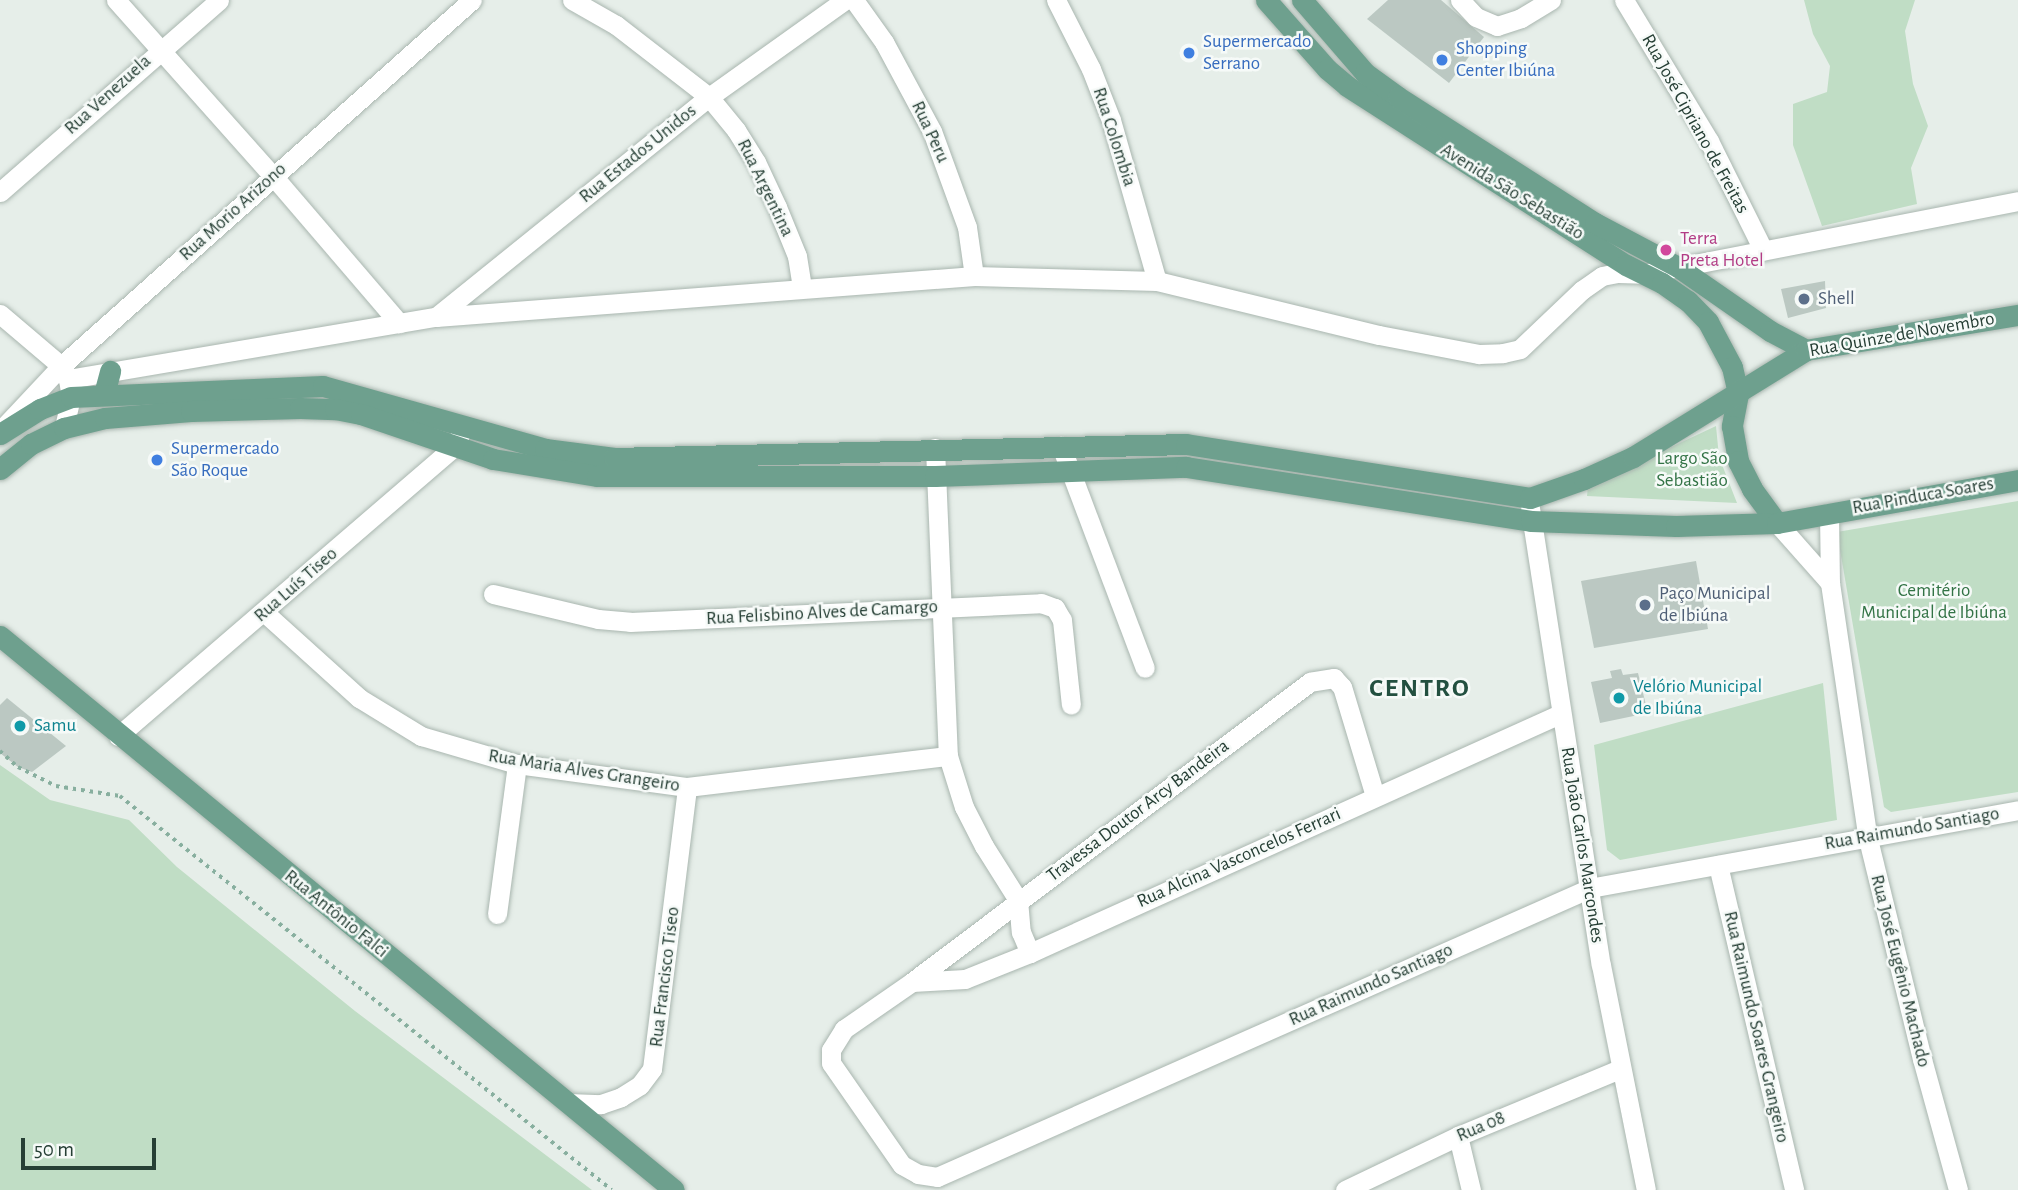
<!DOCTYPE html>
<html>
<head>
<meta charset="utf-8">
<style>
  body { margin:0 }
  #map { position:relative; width:2018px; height:1190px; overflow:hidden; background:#e6eee9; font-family:"Alegreya Sans",sans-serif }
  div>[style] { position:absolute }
  .green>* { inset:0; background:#c0ddc5 }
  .building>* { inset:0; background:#bbc8c2 }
  .path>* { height:3.5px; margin-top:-1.75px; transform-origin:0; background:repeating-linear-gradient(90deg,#88af9f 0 3.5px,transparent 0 8.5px) }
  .roads { filter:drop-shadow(0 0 2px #a9b6af) drop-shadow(0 0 2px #a9b6af) }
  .minor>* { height:19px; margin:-9.5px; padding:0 9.5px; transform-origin:9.5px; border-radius:9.5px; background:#fff }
  .major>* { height:21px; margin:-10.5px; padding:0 10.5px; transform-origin:10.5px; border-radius:10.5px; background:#6ea08e }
  .dots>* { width:19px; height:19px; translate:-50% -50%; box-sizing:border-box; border:4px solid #f6faf8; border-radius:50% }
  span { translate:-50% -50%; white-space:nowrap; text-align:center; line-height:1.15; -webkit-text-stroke:5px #f6faf8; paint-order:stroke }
  .shop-label { font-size:19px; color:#366cbe }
  .left { translate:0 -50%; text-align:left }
  .street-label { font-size:19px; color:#263f35 }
  .hotel-label { font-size:19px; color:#b23c85 }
  .service-label { font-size:19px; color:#4e5e75 }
  .park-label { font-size:19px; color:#327345 }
  .culture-label { font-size:19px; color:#0d838f }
  .district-label { font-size:26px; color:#235040; font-weight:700; letter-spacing:2px }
  .scale { position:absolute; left:21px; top:1138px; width:135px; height:32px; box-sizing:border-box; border:4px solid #263f35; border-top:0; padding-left:9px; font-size:21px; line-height:24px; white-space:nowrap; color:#263f35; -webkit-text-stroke:5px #f6faf8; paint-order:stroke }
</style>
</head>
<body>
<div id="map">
  <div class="green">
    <div style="clip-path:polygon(1804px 0,1915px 0,1905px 31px,1913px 84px,1928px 126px,1911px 168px,1917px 204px,1822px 226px,1793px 145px,1793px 104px,1827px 92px,1830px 66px,1813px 34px)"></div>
    <div style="clip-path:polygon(1716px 426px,1719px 457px,1737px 503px,1587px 496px,1588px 486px)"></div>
    <div style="clip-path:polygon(2018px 501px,2018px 792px,1891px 812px,1884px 807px,1837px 532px)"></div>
    <div style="clip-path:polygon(1823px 683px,1837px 820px,1620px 860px,1607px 850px,1594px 745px)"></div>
    <div style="clip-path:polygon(0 765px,50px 800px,129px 820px,177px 867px,355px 1011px,592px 1190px,0 1190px)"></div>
  </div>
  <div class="building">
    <div style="clip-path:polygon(1388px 0,1441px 0,1484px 37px,1449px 83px,1367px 19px)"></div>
    <div style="clip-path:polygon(1825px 281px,1826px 308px,1788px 318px,1781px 289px)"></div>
    <div style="clip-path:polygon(1696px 561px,1708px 629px,1594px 648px,1581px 581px)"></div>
    <div style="clip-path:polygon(1621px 669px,1623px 675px,1638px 673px,1648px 713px,1600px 723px,1591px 682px,1612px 678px,1610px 671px)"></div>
    <div style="clip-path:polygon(7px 698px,66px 746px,32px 772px,18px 767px,0 753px,0 705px)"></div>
  </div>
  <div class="path">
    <div style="left:0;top:751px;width:24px;rotate:42deg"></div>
    <div style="left:18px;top:767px;width:42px;rotate:26.6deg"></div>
    <div style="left:56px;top:786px;width:65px;rotate:8.9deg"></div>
    <div style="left:120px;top:796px;width:630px;rotate:38.69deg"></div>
  </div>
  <div class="roads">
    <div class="minor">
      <div style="left:116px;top:0;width:236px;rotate:48.3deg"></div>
      <div style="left:273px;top:176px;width:194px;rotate:49.4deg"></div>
      <div style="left:572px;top:0;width:51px;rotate:29.6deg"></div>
      <div style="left:616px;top:25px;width:118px;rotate:37.7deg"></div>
      <div style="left:709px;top:97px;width:43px;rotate:50.7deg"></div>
      <div style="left:736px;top:130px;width:38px;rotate:58deg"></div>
      <div style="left:756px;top:162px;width:50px;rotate:65deg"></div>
      <div style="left:777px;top:207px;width:53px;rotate:67.8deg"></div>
      <div style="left:797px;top:256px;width:32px;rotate:81deg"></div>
      <div style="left:854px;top:0;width:52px;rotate:54.5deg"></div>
      <div style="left:884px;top:42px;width:101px;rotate:61.7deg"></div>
      <div style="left:932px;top:131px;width:102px;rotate:70deg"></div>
      <div style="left:967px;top:227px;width:49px;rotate:81.9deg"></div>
      <div style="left:1056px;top:0;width:77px;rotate:63.1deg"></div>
      <div style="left:1091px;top:69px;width:55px;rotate:68.6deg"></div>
      <div style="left:1111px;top:120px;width:167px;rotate:74.1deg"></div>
      <div style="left:1460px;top:0;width:23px;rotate:47deg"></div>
      <div style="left:1476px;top:17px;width:23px;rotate:23deg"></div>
      <div style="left:1497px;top:26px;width:25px;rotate:-18deg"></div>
      <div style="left:1521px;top:18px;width:35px;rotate:-31deg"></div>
      <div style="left:1624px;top:0;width:165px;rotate:58.9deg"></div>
      <div style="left:1709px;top:141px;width:122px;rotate:63.6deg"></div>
      <div style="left:0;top:192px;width:291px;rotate:-41.2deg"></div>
      <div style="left:0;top:314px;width:80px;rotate:40.4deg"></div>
      <div style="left:61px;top:366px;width:15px;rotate:62deg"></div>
      <div style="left:68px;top:379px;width:18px;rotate:81deg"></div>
      <div style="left:71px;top:397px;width:32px;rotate:103deg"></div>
      <div style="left:436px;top:317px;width:351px;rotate:-38.9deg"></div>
      <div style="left:709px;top:97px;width:167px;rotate:-35.5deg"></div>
      <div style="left:68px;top:379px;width:373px;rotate:-9.6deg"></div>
      <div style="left:436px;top:317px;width:540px;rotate:-4.36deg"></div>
      <div style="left:974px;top:276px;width:183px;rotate:1.6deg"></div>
      <div style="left:1157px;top:281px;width:228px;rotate:13.7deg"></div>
      <div style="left:1379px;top:335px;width:102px;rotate:10.8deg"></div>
      <div style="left:1479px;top:354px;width:24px;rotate:-2deg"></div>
      <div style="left:1503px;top:353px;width:17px;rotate:-13deg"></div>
      <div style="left:1520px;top:349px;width:86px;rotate:-43.6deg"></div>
      <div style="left:1582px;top:290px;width:24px;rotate:-35deg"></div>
      <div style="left:1602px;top:276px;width:16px;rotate:-11deg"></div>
      <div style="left:1618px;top:273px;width:25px;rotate:2deg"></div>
      <div style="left:1643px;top:274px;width:382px;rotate:-11deg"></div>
      <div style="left:0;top:431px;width:89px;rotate:-46.8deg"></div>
      <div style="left:61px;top:366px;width:550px;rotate:-41.69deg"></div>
      <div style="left:1061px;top:446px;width:237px;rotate:69.3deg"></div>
      <div style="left:935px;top:448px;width:308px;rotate:87.6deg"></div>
      <div style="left:948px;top:756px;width:53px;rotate:72.6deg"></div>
      <div style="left:964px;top:807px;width:44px;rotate:62.9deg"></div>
      <div style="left:984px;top:846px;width:64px;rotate:57.8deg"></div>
      <div style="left:1018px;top:900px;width:32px;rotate:85deg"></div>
      <div style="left:1021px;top:932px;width:23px;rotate:67deg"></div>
      <div style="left:1530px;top:508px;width:462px;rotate:81.2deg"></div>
      <div style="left:1601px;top:965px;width:229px;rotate:78.7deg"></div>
      <div style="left:1829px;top:513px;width:70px;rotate:89.2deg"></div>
      <div style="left:1830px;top:583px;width:255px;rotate:81.6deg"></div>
      <div style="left:1867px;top:835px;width:231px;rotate:76.2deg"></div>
      <div style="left:1922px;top:1059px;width:136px;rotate:74.6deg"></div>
      <div style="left:1777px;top:523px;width:80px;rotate:48.5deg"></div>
      <div style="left:493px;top:594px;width:108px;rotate:13.4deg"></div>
      <div style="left:598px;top:619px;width:32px;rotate:5deg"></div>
      <div style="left:630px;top:622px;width:411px;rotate:-2.6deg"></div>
      <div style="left:1041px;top:603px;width:15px;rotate:20deg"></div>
      <div style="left:1055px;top:608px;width:14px;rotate:60deg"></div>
      <div style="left:1062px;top:620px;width:85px;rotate:84deg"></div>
      <div style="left:265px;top:613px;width:127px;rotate:42.1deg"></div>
      <div style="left:359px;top:698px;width:73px;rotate:31.5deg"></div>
      <div style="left:421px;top:736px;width:100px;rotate:16.3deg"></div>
      <div style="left:517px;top:764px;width:172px;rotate:7.7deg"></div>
      <div style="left:687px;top:787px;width:263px;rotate:-6.8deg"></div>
      <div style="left:118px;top:736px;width:445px;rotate:-40.7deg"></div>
      <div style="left:455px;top:446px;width:22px;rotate:-66deg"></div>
      <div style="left:1375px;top:796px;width:114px;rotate:-106.8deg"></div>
      <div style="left:1342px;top:687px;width:12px;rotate:-132deg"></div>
      <div style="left:1334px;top:678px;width:24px;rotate:171deg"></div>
      <div style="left:1310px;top:682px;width:498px;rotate:143deg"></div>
      <div style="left:912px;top:982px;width:83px;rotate:145.3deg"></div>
      <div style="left:844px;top:1029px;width:25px;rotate:122deg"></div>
      <div style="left:831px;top:1050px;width:13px;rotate:90deg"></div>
      <div style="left:831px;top:1063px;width:124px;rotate:55.2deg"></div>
      <div style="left:902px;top:1165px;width:18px;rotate:29deg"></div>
      <div style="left:918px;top:1174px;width:19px;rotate:9deg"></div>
      <div style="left:937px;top:1177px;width:714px;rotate:-23.87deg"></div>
      <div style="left:1590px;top:888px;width:435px;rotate:-10.3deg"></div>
      <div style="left:1718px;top:865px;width:334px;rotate:76.8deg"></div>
      <div style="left:497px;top:914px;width:151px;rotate:-82.4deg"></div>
      <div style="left:912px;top:982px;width:53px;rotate:-3.2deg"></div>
      <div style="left:965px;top:979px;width:70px;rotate:-21.8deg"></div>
      <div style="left:1030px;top:953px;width:581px;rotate:-24.27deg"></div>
      <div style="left:568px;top:1103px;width:33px;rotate:2deg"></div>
      <div style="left:601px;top:1104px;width:21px;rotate:-19deg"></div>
      <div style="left:621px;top:1097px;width:22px;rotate:-32deg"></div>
      <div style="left:640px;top:1085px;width:20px;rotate:-53deg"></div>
      <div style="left:652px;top:1069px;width:284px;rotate:-82.9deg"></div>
      <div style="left:1458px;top:1136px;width:56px;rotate:76.5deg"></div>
      <div style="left:1345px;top:1190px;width:125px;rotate:-25.5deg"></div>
      <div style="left:1458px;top:1136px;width:175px;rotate:-22.5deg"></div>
    </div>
    <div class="major">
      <div style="left:1266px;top:0;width:92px;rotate:48.5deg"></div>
      <div style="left:1327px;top:69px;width:26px;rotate:40deg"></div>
      <div style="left:1347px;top:86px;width:331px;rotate:32.7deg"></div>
      <div style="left:1626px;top:265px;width:40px;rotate:26.6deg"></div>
      <div style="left:1662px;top:283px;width:32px;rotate:35deg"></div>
      <div style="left:1688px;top:301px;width:29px;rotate:46deg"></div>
      <div style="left:1708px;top:322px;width:51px;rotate:61.9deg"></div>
      <div style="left:1732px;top:367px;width:28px;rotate:77deg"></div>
      <div style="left:1738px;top:394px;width:33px;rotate:101deg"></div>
      <div style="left:1732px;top:426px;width:36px;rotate:80deg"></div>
      <div style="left:1738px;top:461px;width:31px;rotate:63deg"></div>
      <div style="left:1752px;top:489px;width:42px;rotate:53.7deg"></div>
      <div style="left:1302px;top:0;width:96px;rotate:49.2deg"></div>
      <div style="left:1365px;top:73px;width:41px;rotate:36deg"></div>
      <div style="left:1398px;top:97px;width:234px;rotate:32.6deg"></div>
      <div style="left:1595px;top:223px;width:94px;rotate:27.9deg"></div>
      <div style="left:1678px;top:267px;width:112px;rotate:34.8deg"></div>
      <div style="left:1770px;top:331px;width:41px;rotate:27.8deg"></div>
      <div style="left:104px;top:394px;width:24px;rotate:-75deg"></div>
      <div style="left:0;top:434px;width:47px;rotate:-32deg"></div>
      <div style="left:40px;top:409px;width:33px;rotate:-21deg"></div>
      <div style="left:71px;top:397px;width:252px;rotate:-2.5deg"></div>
      <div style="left:323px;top:386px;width:231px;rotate:15.8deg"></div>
      <div style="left:545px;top:449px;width:70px;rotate:7.4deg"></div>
      <div style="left:614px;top:458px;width:572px;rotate:-1.4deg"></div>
      <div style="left:1186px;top:444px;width:348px;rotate:8.9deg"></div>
      <div style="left:1530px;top:498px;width:57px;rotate:-19.4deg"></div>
      <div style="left:1584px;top:479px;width:54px;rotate:-24.2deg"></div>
      <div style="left:1633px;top:457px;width:203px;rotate:-31.7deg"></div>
      <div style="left:1806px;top:350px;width:215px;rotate:-9.4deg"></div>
      <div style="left:0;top:469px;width:40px;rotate:-39deg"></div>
      <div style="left:31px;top:444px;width:37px;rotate:-26deg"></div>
      <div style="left:64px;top:428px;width:42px;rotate:-13.7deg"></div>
      <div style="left:105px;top:418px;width:86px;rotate:-4.7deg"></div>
      <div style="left:191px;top:411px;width:109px;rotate:-1.6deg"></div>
      <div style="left:300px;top:408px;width:35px;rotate:2deg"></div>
      <div style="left:335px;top:409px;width:26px;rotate:11deg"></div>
      <div style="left:361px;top:414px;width:139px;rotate:18.8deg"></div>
      <div style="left:493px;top:459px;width:105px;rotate:9.3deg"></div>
      <div style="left:597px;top:476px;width:338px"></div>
      <div style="left:935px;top:476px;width:251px;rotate:-2.1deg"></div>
      <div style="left:1186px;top:467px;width:349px;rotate:8.9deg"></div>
      <div style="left:1531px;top:521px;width:145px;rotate:2deg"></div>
      <div style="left:1676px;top:526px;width:101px;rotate:-1.7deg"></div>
      <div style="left:1777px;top:523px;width:245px;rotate:-10.1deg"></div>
      <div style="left:0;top:636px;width:872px;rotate:39.42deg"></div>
    </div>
  </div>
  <div class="dots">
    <div style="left:1189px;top:53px;background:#3f7fe0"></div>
    <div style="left:1442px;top:60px;background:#3f7fe0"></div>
    <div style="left:1666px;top:250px;background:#d1479c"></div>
    <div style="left:1804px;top:299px;background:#5c6f8a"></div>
    <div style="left:157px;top:460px;background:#3f7fe0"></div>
    <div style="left:1645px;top:605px;background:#5c6f8a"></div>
    <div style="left:1619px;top:698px;background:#0f9aa8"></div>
    <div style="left:20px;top:726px;background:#0f9aa8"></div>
  </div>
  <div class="shop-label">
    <span class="left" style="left:1203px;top:53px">Supermercado<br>Serrano</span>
    <span class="left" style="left:1456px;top:60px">Shopping<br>Center Ibiúna</span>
    <span class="left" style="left:171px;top:460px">Supermercado<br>São Roque</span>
  </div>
  <div class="street-label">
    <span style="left:108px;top:95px;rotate:-42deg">Rua Venezuela</span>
    <span style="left:1695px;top:124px;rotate:61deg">Rua José Cipriano de Freitas</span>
    <span style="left:930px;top:132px;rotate:65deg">Rua Peru</span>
    <span style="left:1114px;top:137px;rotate:72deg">Rua Colombia</span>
    <span style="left:638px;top:154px;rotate:-39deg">Rua Estados Unidos</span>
    <span style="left:765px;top:188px;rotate:64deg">Rua Argentina</span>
    <span style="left:1512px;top:192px;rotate:32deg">Avenida São Sebastião</span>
    <span style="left:233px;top:212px;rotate:-42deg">Rua Morio Arizono</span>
    <span style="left:1902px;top:335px;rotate:-10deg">Rua Quinze de Novembro</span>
    <span style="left:1923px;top:496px;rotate:-10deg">Rua Pinduca Soares</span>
    <span style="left:296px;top:585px;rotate:-41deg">Rua Luís Tiseo</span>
    <span style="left:822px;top:613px;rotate:-3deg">Rua Felisbino Alves de Camargo</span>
    <span style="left:584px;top:771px;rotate:9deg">Rua Maria Alves Grangeiro</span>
    <span style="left:1138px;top:811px;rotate:-37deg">Travessa Doutor Arcy Bandeira</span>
    <span style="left:1912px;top:829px;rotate:-10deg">Rua Raimundo Santiago</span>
    <span style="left:1582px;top:845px;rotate:81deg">Rua João Carlos Marcondes</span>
    <span style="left:1239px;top:858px;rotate:-24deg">Rua Alcina Vasconcelos Ferrari</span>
    <span style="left:336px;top:914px;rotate:39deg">Rua Antônio Falci</span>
    <span style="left:1900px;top:971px;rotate:76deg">Rua José Eugênio Machado</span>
    <span style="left:665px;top:977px;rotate:-83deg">Rua Francisco Tiseo</span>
    <span style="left:1371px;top:985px;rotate:-24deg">Rua Raimundo Santiago</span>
    <span style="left:1756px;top:1027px;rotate:77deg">Rua Raimundo Soares Grangeiro</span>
    <span style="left:1481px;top:1127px;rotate:-23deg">Rua 08</span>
  </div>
  <div class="hotel-label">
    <span class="left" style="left:1680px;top:250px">Terra<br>Preta Hotel</span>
  </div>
  <div class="service-label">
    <span class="left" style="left:1818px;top:299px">Shell</span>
    <span class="left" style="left:1659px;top:605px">Paço Municipal<br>de Ibiúna</span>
  </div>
  <div class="park-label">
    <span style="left:1692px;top:470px">Largo São<br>Sebastião</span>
    <span style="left:1934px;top:602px">Cemitério<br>Municipal de Ibiúna</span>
  </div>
  <div class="culture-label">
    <span class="left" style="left:1633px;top:698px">Velório Municipal<br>de Ibiúna</span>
    <span class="left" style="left:34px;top:726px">Samu</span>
  </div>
  <div class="district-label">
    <span style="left:1420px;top:689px">CENTRO</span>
  </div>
  <div class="scale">50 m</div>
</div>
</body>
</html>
